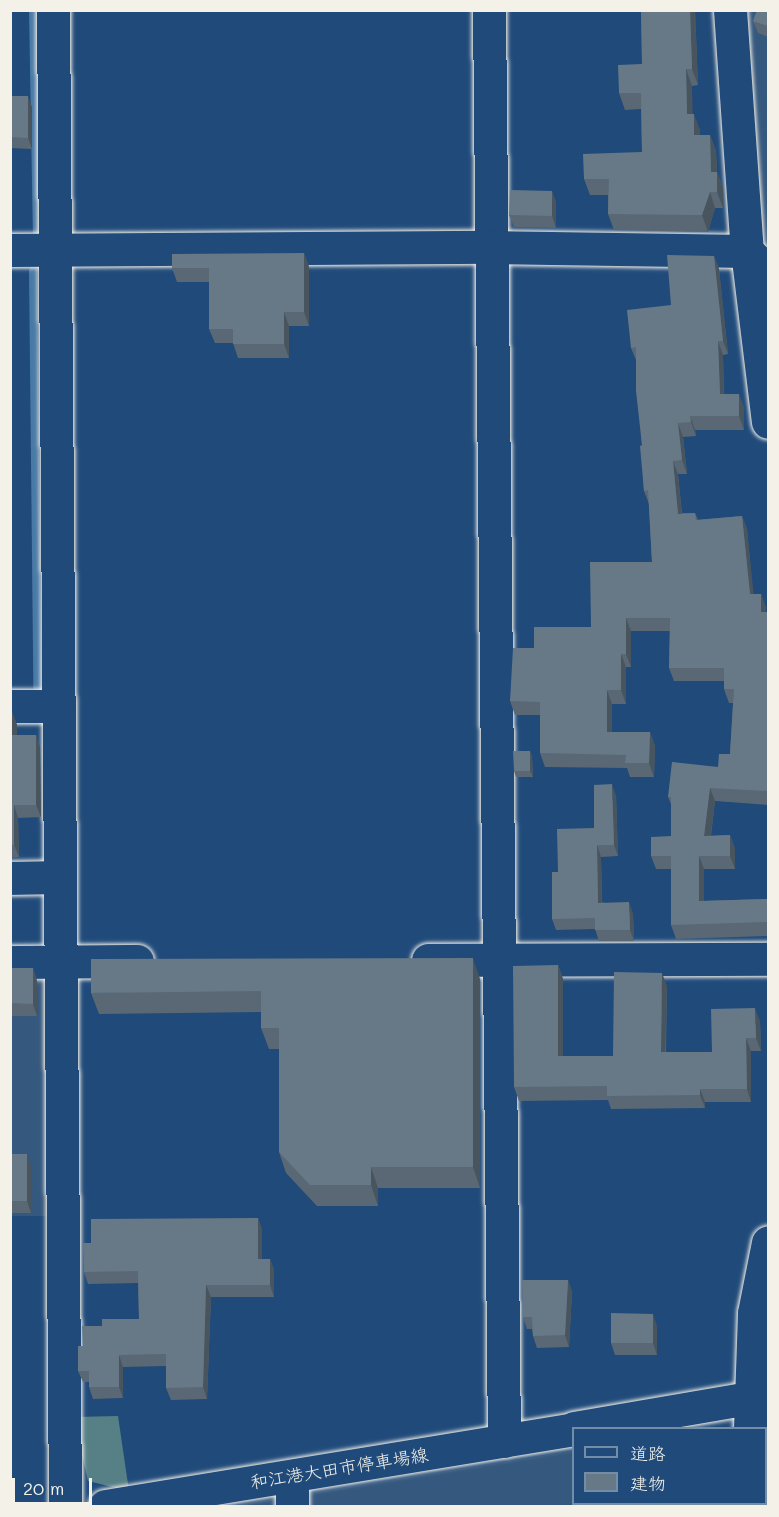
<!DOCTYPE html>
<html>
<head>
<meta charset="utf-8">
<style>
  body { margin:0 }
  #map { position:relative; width:779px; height:1517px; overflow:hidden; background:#1f4a7a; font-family:Mali,"Klee One",sans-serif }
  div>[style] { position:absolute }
  .built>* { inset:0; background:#35587e }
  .green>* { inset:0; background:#567f86 }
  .stream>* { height:8px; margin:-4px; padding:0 4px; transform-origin:4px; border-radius:4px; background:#497aa6 }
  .roads { filter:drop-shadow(0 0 2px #f4f1e8) drop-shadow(0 0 2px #f4f1e8) }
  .minor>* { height:33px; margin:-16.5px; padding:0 16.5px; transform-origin:16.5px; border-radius:16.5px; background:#1f4a7a }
  .major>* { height:33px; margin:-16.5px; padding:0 16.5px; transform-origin:16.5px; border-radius:16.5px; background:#1f4a7a }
  .wall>* { inset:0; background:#596874 }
  .shaded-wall>* { inset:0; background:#48555e }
  .building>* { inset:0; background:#677987 }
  span { translate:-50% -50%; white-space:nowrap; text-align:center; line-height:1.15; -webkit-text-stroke:6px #1f4a7a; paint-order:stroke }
  .street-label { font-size:18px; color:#f4f1e8 }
  .frame { position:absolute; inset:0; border:12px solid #f4f1e8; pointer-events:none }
  .legend { position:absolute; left:572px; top:1427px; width:195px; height:78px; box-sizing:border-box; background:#1f4a7a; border:2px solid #748da6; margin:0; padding:8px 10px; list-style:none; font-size:18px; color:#f4f1e8 }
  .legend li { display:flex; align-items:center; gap:12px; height:30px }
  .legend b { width:30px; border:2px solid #748da6 }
  .scale { position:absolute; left:12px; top:1478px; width:80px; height:27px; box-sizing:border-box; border:3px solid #f4f1e8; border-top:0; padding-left:8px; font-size:18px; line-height:21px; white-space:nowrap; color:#f4f1e8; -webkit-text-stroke:4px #1f4a7a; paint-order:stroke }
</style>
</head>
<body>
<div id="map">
  <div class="built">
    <div style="clip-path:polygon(745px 11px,768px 11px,768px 260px,755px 247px)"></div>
    <div style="clip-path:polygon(10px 971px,50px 971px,51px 1216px,11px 1216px)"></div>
    <div style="clip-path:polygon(573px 1451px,574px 1504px,738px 1504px,738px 1506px,232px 1506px)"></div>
  </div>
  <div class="green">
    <div style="clip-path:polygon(118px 1416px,129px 1491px,88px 1481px,74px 1417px)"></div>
  </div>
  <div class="stream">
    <div style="left:33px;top:10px;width:224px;rotate:89deg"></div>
    <div style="left:33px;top:271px;width:416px;rotate:89.4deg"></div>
  </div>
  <div class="roads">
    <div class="minor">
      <div style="left:53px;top:10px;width:1496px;rotate:89.54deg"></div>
      <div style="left:489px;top:10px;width:1431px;rotate:89.4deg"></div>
      <div style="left:730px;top:10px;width:242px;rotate:86deg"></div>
      <div style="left:747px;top:251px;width:172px;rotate:83deg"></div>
      <div style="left:10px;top:250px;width:483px;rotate:-0.4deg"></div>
      <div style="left:493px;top:247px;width:254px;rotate:0.9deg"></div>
      <div style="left:747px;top:251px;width:29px;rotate:44deg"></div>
      <div style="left:10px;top:706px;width:47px"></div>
      <div style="left:10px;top:878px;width:48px;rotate:-1.2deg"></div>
      <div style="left:428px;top:960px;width:340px;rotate:-0.2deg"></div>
      <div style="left:10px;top:962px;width:127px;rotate:-0.5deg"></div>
      <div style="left:750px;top:1428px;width:115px;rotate:-88deg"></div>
      <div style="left:754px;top:1313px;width:72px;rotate:-78.8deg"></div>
      <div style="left:292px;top:1477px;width:29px;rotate:90deg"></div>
      <div style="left:751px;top:1504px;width:2px;rotate:90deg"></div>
    </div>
    <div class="major">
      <div style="left:574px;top:1428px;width:179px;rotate:-9.7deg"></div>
      <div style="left:750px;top:1398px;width:19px;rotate:-18deg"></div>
      <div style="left:105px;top:1506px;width:475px;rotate:-9.3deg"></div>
    </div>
  </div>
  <div class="wall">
    <div style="clip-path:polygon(641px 10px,695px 10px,698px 85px,692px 86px,692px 114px,700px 130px,700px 135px,710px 135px,716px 151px,717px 172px,723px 188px,723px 208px,715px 208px,708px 232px,614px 230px,608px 214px,608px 195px,590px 195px,584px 179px,642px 152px,641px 109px,625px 110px,619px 93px,642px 64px)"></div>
    <div style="clip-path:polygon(768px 10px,768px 37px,758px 33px,753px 21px)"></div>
    <div style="clip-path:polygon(10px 96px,32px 107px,32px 149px,10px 148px)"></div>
    <div style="clip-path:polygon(552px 191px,556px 203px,556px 228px,514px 227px,509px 215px)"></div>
    <div style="clip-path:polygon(304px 253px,309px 267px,309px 326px,289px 326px,289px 358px,238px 358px,233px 343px,215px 343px,209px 329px,209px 282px,177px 282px,172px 268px)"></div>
    <div style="clip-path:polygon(714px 256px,719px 269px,728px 354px,723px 355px,724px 394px,739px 394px,744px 408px,744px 430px,695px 430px,696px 436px,683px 437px,687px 474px,678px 474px,682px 513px,695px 513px,698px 520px,742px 516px,747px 529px,753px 594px,761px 594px,766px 608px,766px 612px,768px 612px,768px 805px,715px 801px,711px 836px,730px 835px,735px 849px,735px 869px,704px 869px,704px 901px,768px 899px,768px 936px,676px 939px,671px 925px,671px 869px,656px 869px,651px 856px,671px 836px,671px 804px,668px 797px,718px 767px,730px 754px,733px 703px,729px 703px,724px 689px,724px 681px,674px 681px,669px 668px,670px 631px,631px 631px,631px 667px,626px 667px,626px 704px,612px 704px,612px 732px,650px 732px,655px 746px,654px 777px,630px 777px,627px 768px,545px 767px,540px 753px,540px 715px,515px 715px,510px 701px,534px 648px,591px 627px,652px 562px,649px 504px,644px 491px,642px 445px,636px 360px,631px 348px,671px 305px)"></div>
    <div style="clip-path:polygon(10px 712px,12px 712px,17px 725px,17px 735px,36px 735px,40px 747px,41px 817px,18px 818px,19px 857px,10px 858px)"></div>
    <div style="clip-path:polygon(530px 751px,532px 757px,533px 777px,516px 777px,514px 771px)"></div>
    <div style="clip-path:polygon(616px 795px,618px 856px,601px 857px,602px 902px,633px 913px,634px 941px,599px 941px,595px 929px,556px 930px,552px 919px,594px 828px)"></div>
    <div style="clip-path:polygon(558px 965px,563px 979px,563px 1056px,613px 1056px,667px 986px,666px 1052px,712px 1052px,760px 1021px,761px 1051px,751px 1051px,751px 1102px,705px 1102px,705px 1108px,611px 1109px,608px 1100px,519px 1101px,514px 1087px)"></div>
    <div style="clip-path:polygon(10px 968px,33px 968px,37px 981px,37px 1016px,10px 1016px)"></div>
    <div style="clip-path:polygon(480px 979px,480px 1188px,378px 1188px,378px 1206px,317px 1206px,286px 1173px,279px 1152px,279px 1049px,269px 1049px,261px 1028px,261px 1012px,99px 1014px,91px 993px)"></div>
    <div style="clip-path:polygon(10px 1154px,31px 1166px,31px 1213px,10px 1213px)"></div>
    <div style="clip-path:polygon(258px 1218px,262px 1230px,262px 1259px,270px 1259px,274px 1270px,274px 1297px,211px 1297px,207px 1399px,171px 1400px,166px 1388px,166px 1366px,123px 1367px,123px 1398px,93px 1399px,89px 1387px,89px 1382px,83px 1382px,78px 1371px,83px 1346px,102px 1326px,139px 1319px,138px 1283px,88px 1284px,84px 1272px,91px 1243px)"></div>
    <div style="clip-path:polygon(568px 1280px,572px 1292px,569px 1347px,537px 1348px,533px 1336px,532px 1329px,527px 1329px,523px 1317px)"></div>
    <div style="clip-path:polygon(657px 1326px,657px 1355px,615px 1355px,611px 1343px)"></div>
  </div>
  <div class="shaded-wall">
    <div style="clip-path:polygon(690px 10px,695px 10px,698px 85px,692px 69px)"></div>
    <div style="clip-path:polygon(686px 69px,692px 86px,693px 130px,687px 114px)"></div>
    <div style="clip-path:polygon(28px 96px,32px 107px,32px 149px,28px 138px)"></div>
    <div style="clip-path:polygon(694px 114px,700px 130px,700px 151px,694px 135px)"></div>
    <div style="clip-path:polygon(710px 135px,716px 151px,717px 175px,717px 172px,723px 188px,723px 208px,717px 192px,711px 172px)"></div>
    <div style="clip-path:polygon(552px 191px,556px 203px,556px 228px,552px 216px)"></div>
    <div style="clip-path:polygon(710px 192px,715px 208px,708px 232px,702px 215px)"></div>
    <div style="clip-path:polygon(304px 253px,309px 267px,309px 326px,304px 312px)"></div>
    <div style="clip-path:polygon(714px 256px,719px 269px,728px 354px,723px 341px)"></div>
    <div style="clip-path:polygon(284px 312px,289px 326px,289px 358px,284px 344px)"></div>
    <div style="clip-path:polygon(718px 341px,723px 355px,724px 408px,720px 394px)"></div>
    <div style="clip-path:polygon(739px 394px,744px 408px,744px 430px,739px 416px)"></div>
    <div style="clip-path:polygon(690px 416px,695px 430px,696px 436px,691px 422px)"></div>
    <div style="clip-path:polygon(678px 423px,683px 437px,687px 474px,682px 460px)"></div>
    <div style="clip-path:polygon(673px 461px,678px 474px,683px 527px,678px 514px)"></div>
    <div style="clip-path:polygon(742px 516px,747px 529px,755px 608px,750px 594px)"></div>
    <div style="clip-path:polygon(761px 594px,766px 608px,766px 626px,761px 612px)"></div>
    <div style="clip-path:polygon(626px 618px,631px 631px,631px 667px,626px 654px)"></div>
    <div style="clip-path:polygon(621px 654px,626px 667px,626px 704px,621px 690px)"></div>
    <div style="clip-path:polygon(607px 690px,612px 704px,612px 746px,607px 732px)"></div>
    <div style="clip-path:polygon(12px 712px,17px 725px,17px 747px,12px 735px)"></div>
    <div style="clip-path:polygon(650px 732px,655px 746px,654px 777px,649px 763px)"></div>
    <div style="clip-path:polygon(36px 735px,40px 747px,41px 817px,36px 805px)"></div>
    <div style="clip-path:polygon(530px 751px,532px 757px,533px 777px,530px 771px)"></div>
    <div style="clip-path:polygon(612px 784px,616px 795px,618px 856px,614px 845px)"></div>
    <div style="clip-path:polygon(710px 788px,715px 801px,709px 849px,704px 836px)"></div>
    <div style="clip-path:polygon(14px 805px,18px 818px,19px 857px,14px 845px)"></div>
    <div style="clip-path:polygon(730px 835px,735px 849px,735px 869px,730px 856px)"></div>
    <div style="clip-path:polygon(597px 845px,601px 857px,602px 914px,598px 903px)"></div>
    <div style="clip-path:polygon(699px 856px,704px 869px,704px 915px,699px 901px)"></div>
    <div style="clip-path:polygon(629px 902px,633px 913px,634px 941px,630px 930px)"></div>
    <div style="clip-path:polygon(473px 958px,480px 979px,480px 1188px,473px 1167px)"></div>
    <div style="clip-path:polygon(558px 965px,563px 979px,563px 1069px,558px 1056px)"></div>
    <div style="clip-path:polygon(33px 968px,37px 981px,37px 1016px,33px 1004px)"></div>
    <div style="clip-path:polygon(662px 973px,667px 986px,665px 1065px,661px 1052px)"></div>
    <div style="clip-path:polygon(755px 1008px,760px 1021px,761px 1051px,756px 1038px)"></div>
    <div style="clip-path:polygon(746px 1038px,751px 1051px,751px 1102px,747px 1089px)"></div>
    <div style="clip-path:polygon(700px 1089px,705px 1102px,705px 1108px,700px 1095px)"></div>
    <div style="clip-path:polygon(27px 1154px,31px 1166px,31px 1213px,27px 1201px)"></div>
    <div style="clip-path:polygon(371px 1167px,378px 1188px,378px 1206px,371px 1185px)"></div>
    <div style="clip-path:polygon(258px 1218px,262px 1230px,262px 1270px,258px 1259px)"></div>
    <div style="clip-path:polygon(270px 1259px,274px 1270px,274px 1297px,270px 1285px)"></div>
    <div style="clip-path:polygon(568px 1280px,572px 1292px,569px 1347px,565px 1335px)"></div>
    <div style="clip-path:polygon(206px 1285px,211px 1297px,207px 1399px,203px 1387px)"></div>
    <div style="clip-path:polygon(653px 1314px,657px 1326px,657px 1355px,653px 1343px)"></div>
    <div style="clip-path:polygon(119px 1355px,123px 1367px,123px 1398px,119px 1387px)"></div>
  </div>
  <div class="building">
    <div style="clip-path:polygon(641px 10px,690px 10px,692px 69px,686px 69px,687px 114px,694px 114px,694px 135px,710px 135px,711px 172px,717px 172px,717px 192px,710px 192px,702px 215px,608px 214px,609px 179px,584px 179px,583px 154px,642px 152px,641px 93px,619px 93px,618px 65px,642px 64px)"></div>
    <div style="clip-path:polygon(757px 10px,768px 10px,768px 26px,753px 21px)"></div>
    <div style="clip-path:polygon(10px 96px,28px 96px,28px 138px,10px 137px)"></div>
    <div style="clip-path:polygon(510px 190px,552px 191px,552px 216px,509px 215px)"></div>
    <div style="clip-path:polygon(304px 253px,304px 312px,284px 312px,284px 344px,233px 344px,233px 329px,209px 329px,209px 268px,172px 268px,172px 254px)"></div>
    <div style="clip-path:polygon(667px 255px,714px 256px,723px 341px,718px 341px,720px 394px,739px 394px,739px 416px,690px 416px,691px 422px,678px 423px,682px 460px,673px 461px,678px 514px,695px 513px,696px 520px,742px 516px,750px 594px,761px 594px,761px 612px,768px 612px,768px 791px,710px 788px,704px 836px,730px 835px,730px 856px,699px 856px,699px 901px,768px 899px,768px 922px,671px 925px,671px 856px,651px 856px,651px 837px,671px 836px,671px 797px,668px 797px,672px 762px,718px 767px,719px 754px,730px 754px,734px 689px,724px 689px,724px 668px,669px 668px,670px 618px,626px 618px,626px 654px,621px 654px,621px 690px,607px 690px,607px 732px,650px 732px,649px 763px,625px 763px,626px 755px,540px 753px,540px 702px,510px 701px,513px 648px,534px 648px,534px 627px,591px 627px,590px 562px,652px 562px,648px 490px,644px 491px,640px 446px,642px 445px,636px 391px,636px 347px,631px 348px,627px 310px,671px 305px)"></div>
    <div style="clip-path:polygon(10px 712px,12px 712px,12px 735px,36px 735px,36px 805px,14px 805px,14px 845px,10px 845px)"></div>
    <div style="clip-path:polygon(513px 751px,530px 751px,530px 771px,514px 771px)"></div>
    <div style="clip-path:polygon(612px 784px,614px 845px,597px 845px,598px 903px,629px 902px,630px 930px,595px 930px,595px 918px,552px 919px,552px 872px,558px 872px,557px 829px,594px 828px,594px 785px)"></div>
    <div style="clip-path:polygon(473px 958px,473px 1167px,371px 1167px,371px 1185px,310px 1185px,279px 1152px,279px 1028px,261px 1028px,261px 991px,91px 993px,91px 959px)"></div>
    <div style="clip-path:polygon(558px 965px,558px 1056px,613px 1056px,614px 972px,662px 973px,661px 1052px,712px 1052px,711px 1009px,755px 1008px,756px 1038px,746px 1038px,747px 1089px,700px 1089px,700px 1095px,607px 1096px,607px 1086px,514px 1087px,513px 966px)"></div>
    <div style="clip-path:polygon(10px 968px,33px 968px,33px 1004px,10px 1003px)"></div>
    <div style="clip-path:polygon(10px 1154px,27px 1154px,27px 1201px,10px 1201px)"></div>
    <div style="clip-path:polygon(258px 1218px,258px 1259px,270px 1259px,270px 1285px,206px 1285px,203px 1387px,166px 1388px,166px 1354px,119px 1355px,119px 1387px,89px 1387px,89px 1371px,78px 1371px,78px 1346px,83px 1346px,82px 1326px,102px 1326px,102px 1319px,139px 1319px,138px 1271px,84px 1272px,83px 1243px,91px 1243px,91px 1219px)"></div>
    <div style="clip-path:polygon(522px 1280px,568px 1280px,565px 1335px,533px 1336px,532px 1317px,523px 1317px)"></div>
    <div style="clip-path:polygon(611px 1313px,653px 1314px,653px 1343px,611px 1343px)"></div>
  </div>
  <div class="street-label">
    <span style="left:339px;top:1468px;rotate:-9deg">和江港大田市停車場線</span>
  </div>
  <div class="frame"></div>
  <ul class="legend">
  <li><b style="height:8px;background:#1f4a7a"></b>道路</li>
  <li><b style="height:16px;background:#677987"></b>建物</li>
  </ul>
  <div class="scale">20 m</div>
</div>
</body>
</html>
